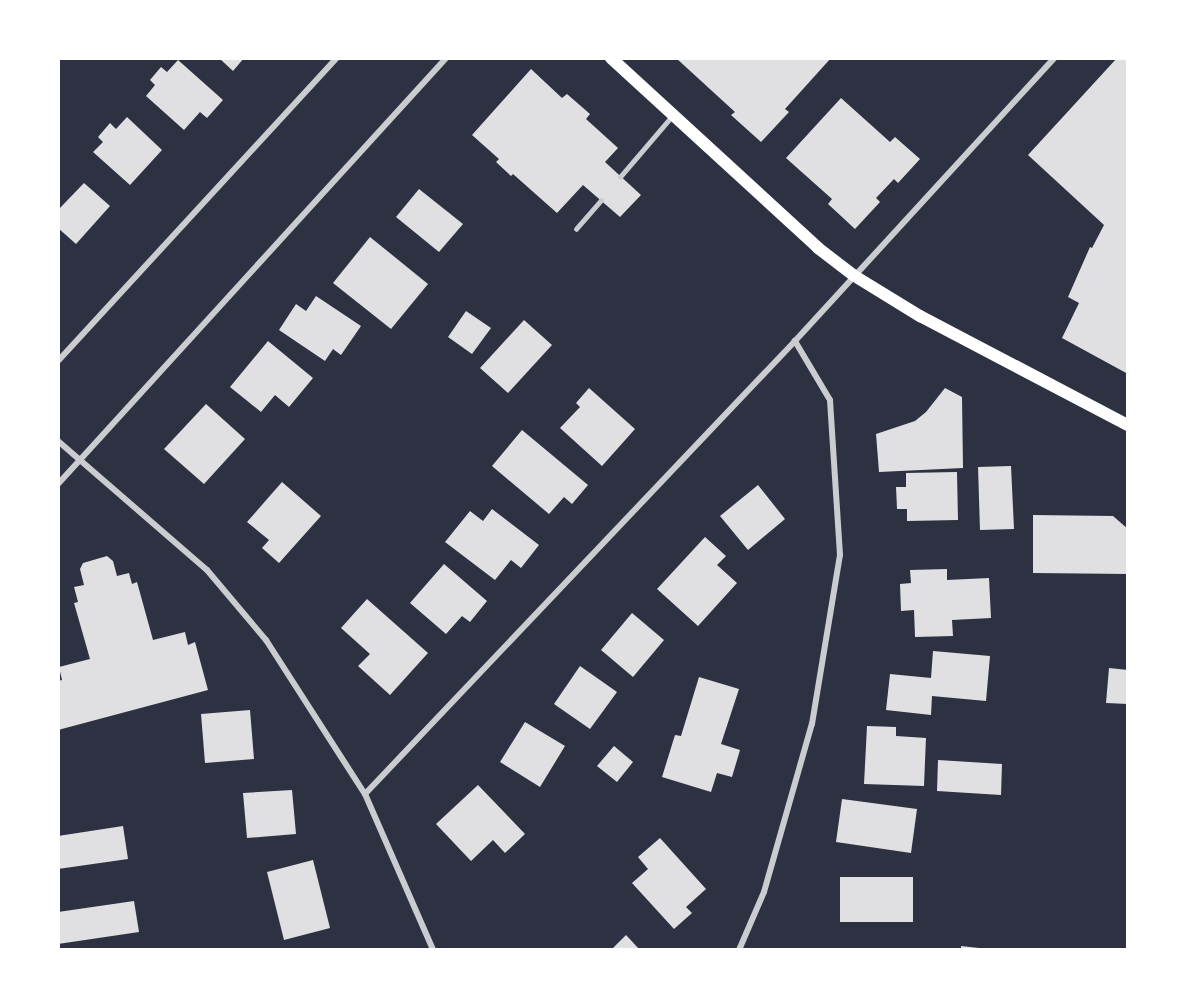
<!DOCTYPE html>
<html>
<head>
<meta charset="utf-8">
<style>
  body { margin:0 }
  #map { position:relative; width:1186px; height:1008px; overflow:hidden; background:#2d3142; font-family:"Archivo Narrow",sans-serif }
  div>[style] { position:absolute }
  .building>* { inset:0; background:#e0e0e3 }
  .service>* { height:4.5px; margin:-2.25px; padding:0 2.25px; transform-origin:2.25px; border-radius:2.25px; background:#caccd0 }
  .minor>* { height:6px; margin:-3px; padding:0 3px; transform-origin:3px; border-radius:3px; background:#caccd0 }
  .secondary>* { height:12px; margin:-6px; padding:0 6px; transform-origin:6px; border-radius:6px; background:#fff }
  span { translate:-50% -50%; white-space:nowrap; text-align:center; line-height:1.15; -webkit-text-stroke:4.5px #fff; paint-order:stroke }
  .frame { position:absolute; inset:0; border:60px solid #fff; pointer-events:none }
</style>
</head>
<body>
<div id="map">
  <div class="building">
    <div style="clip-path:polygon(219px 58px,244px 58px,233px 71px)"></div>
    <div style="clip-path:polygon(676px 58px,831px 58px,785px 109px,789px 112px,761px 142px,731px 115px,735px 112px)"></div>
    <div style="clip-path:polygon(1117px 58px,1128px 58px,1128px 374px,1062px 338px,1079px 303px,1068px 297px,1090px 247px,1092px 248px,1104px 225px,1028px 155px)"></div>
    <div style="clip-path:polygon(178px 60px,223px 100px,207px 118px,200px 112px,184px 130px,146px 96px,155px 85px,150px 80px,161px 67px,167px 72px)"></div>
    <div style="clip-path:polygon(531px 69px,562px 98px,567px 94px,590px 114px,586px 119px,618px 148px,605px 162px,641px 195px,620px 217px,583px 185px,557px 213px,513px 174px,511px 176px,496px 162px,499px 159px,472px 135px)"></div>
    <div style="clip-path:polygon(841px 98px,890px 142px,895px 137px,920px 159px,898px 183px,894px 179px,876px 198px,880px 202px,855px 229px,828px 204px,832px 199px,786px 158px)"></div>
    <div style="clip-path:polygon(127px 117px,162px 150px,130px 185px,93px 152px,103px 142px,98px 137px,110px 123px,116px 129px)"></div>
    <div style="clip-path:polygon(84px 183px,110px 206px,76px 244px,58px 228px,58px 210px)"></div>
    <div style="clip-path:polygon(419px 189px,463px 224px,439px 252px,396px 217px)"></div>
    <div style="clip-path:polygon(370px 237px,428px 284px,391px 329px,333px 283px)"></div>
    <div style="clip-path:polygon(316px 296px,361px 326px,341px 355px,333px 349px,325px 361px,279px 330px,296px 304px,306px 311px)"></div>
    <div style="clip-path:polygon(466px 311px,491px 328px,472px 354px,448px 337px)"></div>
    <div style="clip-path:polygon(524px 320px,552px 345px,508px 393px,480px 368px)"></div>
    <div style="clip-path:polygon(268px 341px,313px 378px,289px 407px,275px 395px,261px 412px,230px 387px)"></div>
    <div style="clip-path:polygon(589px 388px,635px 429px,602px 466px,560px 428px,580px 407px,576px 403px)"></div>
    <div style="clip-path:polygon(945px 388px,962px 397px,963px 468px,879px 472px,876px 434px,915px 421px,926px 412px)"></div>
    <div style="clip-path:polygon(206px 404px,245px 439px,204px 484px,164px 449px)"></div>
    <div style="clip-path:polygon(522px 430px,588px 485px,572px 504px,564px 497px,549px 514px,492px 466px)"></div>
    <div style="clip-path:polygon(1011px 466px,1014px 529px,980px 530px,978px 467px)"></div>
    <div style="clip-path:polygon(957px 472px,958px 520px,907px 521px,907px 509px,897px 509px,896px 487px,906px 487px,906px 473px)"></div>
    <div style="clip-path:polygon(282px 482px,321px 516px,279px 563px,262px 548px,269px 540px,247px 522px)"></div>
    <div style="clip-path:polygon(758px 485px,785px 519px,748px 550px,720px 516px)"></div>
    <div style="clip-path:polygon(492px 509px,539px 545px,521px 568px,511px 560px,495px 580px,445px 542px,470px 511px,483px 521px)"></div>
    <div style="clip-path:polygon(1033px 515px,1113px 516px,1128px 529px,1128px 574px,1033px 573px)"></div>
    <div style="clip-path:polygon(705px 537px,726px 556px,717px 565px,737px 583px,698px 626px,657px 589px)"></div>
    <div style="clip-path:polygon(107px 556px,113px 561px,117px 576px,129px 573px,132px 584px,137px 582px,153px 640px,185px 632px,188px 645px,195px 642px,208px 690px,58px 730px,58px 681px,62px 680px,59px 667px,90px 659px,74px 603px,78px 602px,74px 587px,84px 585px,80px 569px,83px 563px)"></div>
    <div style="clip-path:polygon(444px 564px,487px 601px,470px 622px,462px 616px,446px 634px,410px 603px)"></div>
    <div style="clip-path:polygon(947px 569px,947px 580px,989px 578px,991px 618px,952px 620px,953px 636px,915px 637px,914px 610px,901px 611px,900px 584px,911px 583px,910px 570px)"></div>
    <div style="clip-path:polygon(367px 599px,428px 653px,390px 695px,358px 666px,370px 654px,341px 628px)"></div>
    <div style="clip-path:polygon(632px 613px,664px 640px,633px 677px,601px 650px)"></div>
    <div style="clip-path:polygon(933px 651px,990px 656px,986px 701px,932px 696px,931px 715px,886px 710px,890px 674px,931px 678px)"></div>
    <div style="clip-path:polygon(580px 666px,617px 692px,590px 729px,554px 704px)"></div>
    <div style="clip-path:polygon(1109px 668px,1128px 670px,1128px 704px,1106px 703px)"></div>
    <div style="clip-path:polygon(699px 677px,739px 689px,721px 744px,740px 750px,732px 777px,717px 773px,711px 792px,662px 777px,675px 735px,681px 736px)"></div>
    <div style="clip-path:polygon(250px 710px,254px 759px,205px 763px,201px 714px)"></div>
    <div style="clip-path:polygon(525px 722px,565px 746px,540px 787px,500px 762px)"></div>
    <div style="clip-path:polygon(867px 726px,896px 727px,896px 736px,926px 738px,924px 786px,864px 784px)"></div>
    <div style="clip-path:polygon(614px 746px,633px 762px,617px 782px,597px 766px)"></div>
    <div style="clip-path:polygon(938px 760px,1002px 764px,1001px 795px,937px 791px)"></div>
    <div style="clip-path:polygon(478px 785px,525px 834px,505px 853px,493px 840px,471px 861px,436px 824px)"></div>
    <div style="clip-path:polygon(292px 790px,296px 834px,247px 838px,243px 793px)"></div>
    <div style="clip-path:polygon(842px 799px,917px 809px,911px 853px,836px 842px)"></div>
    <div style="clip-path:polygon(123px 826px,128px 859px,58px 869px,58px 836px)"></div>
    <div style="clip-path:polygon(660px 838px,706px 889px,686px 907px,692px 913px,674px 929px,632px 883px,648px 869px,638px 857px)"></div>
    <div style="clip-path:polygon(313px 860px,330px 928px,284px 940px,267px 872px)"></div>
    <div style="clip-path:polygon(840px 877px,913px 877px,913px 922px,840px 922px)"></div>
    <div style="clip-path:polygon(134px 901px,139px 932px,58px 944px,58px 912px)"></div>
    <div style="clip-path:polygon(626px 935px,640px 950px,611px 950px)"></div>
    <div style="clip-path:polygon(961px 946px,979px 948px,979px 950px,961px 950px)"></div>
  </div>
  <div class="service">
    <div style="left:620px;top:177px;width:82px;rotate:-49.5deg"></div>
    <div style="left:576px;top:229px;width:38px;rotate:-49deg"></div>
  </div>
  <div class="minor">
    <div style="left:58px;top:361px;width:412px;rotate:-47.4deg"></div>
    <div style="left:58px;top:441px;width:197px;rotate:40.9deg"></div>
    <div style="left:207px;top:570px;width:92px;rotate:49.9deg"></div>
    <div style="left:266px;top:640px;width:183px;rotate:57.3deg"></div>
    <div style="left:365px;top:794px;width:170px;rotate:66.4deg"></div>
    <div style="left:58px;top:484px;width:576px;rotate:-47.67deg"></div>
    <div style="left:365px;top:794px;width:625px;rotate:-46.49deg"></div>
    <div style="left:795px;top:341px;width:384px;rotate:-47.5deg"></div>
    <div style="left:739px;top:950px;width:63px;rotate:-66.7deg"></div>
    <div style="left:764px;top:892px;width:175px;rotate:-74.1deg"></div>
    <div style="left:812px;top:724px;width:171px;rotate:-80.6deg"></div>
    <div style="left:840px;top:555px;width:155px;rotate:-93.7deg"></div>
    <div style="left:830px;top:400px;width:69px;rotate:-120.7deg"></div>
  </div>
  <div class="secondary">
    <div style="left:611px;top:58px;width:281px;rotate:42.5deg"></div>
    <div style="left:818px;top:248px;width:44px;rotate:37.6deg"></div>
    <div style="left:853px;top:275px;width:79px;rotate:31.5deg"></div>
    <div style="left:920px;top:316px;width:235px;rotate:27.7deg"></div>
  </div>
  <div class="frame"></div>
</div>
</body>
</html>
